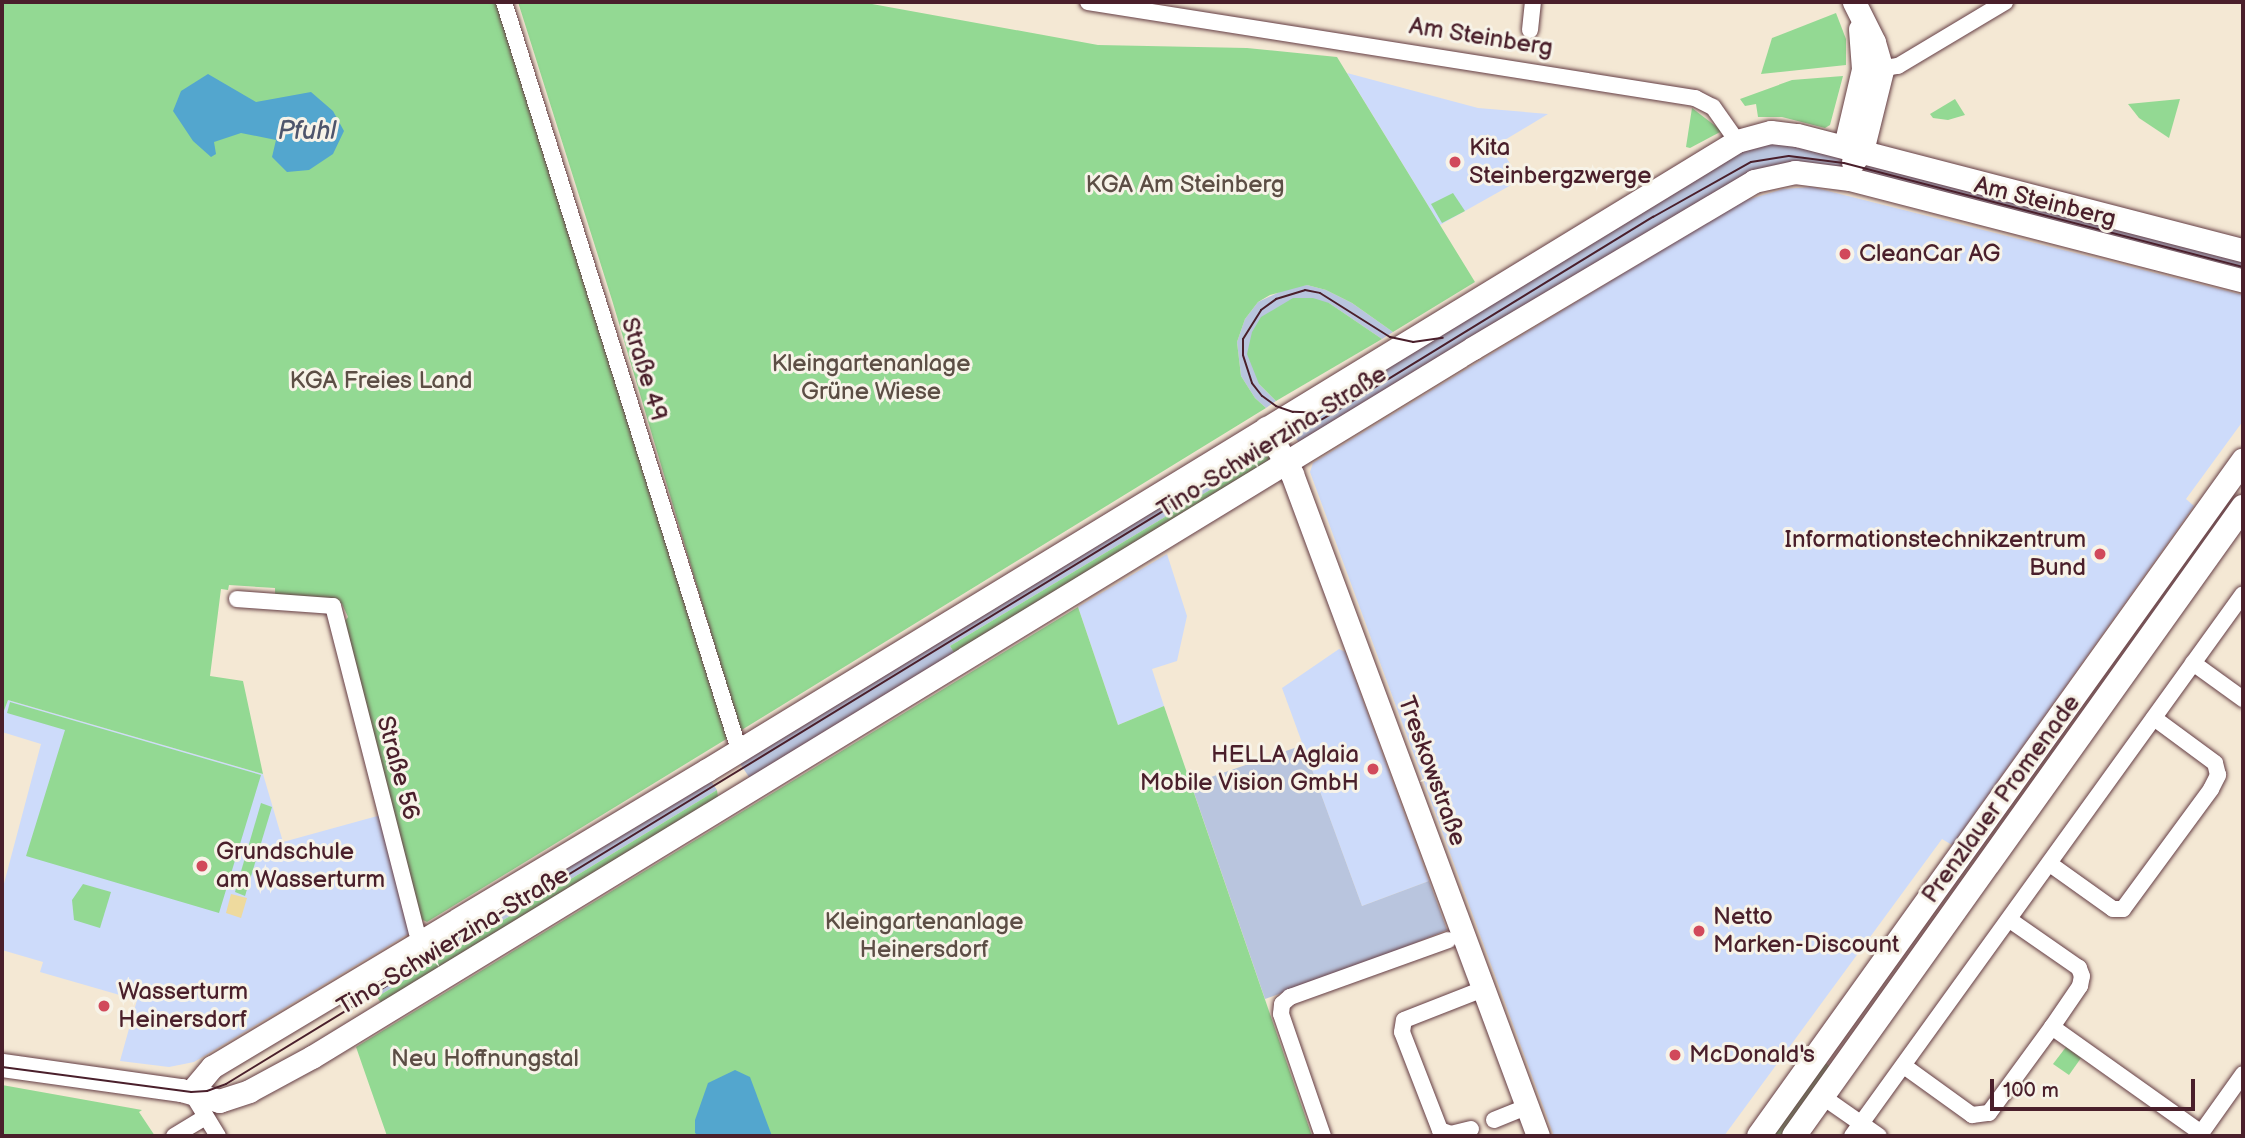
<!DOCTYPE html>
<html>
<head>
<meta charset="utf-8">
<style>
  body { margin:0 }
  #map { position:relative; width:2245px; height:1138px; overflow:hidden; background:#f4e8d4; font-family:"Balsamiq Sans",sans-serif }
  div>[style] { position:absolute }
  .built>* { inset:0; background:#cddbfa }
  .industrial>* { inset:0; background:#b9c5de }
  .green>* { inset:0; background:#93d993 }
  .sand>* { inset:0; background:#eeda9e }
  .water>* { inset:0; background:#53a6ce }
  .roads { filter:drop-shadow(0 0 2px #643d44) drop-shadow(0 0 2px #643d44) }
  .street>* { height:16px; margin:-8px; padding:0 8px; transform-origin:8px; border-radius:8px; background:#fff }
  .secondary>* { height:23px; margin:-11.5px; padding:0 11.5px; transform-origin:11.5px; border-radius:11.5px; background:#fff }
  .primary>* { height:24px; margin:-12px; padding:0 12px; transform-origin:12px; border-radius:12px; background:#fff }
  .tram>* { height:2px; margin:-1px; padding:0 1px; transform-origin:1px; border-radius:1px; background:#4a1f2b }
  .dots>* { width:19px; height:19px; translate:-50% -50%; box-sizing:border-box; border:4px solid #f7f3e8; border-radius:50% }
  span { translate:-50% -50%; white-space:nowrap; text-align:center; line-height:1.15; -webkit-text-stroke:6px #f7f3e8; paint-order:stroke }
  .street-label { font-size:24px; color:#4a1f2b }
  .poi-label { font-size:24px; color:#4a1f2b }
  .left { translate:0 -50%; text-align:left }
  .right { translate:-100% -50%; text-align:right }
  .park-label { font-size:24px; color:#5c4e45 }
  .water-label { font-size:26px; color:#4e556c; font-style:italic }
  .frame { position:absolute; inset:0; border:4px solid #4a1f2b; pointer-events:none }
  .scale { position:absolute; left:1990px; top:1079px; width:205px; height:32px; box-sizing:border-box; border:4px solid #4a1f2b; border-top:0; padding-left:9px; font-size:21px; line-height:24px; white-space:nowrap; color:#4a1f2b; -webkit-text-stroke:5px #f7f3e8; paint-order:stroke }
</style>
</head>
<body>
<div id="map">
  <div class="built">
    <div style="clip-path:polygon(1347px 73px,1478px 108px,1548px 114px,1498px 144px,1520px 180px,1440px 225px)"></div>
    <div style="clip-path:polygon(1812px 187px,2243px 295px,2243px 421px,2186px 499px,2194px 506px,1952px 845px,1942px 839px,1724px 1136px,1554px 1136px,1310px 472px,1313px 463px,1740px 202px,1783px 189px)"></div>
    <div style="clip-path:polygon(1167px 554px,1187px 616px,1177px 661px,1152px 669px,1164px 706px,1118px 725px,1078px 607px)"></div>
    <div style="clip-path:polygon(1339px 649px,1345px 652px,1429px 881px,1362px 906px,1282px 688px)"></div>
    <div style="clip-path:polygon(8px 700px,263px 774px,283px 842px,381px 815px,413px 931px,194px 1062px,169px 1067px,120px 1061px,137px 1000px,40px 972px,43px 962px,2px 950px,2px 891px,41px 744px,2px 732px,2px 716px)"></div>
  </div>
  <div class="industrial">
    <div style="clip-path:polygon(1795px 141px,2243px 253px,2243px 272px,1795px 163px,1301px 445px,1285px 424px,1740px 147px)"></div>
    <div style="clip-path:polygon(1307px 285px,1326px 290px,1352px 303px,1393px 332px,1382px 339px,1329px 303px,1259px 384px,1276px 401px,1266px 408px,1255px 398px,1241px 376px,1237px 342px,1245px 319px,1258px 302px,1288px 288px)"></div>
    <div style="clip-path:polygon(1264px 444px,1270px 454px,950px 646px,956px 656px,751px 780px,737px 759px)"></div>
    <div style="clip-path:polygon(1303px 745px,1362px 906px,1429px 881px,1447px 930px,1371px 961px,1265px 999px,1191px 784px)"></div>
    <div style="clip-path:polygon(709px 778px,717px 790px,377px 997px,368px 981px)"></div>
  </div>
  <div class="green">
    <div style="clip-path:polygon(2px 2px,500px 2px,728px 738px,427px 922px,421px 919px,343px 624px,348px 617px,342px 604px,334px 599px,275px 598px,275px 588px,229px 585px,228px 590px,221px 589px,210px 676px,243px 681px,263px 774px,8px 700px,2px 716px)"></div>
    <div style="clip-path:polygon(518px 2px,861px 2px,1098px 45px,1247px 48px,1337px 57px,1475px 282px,1393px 332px,1352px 303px,1326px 290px,1307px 285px,1270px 295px,1258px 302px,1245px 319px,1237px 342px,1241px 376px,1255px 398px,1266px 408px,740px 731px,612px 300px)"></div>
    <div style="clip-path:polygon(1836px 13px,1846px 39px,1846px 65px,1761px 74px,1772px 38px)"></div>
    <div style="clip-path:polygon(1843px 76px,1830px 125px,1825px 128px,1782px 117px,1758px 117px,1756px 104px,1745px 106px,1740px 99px,1792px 80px)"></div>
    <div style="clip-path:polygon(1955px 99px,1965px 115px,1948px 120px,1933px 118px,1930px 114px)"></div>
    <div style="clip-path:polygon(2180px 99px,2169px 138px,2139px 118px,2128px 104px)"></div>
    <div style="clip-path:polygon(1692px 108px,1722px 131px,1690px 148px,1686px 147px)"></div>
    <div style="clip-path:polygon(1453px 193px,1465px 211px,1442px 223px,1431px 204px)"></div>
    <div style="clip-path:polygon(1293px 298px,1313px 298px,1329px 303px,1382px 339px,1276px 401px,1259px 384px,1247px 354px,1252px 332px,1261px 317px)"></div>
    <div style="clip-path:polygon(1270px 454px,1274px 462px,956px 656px,950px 646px)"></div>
    <div style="clip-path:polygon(1078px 607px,1118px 725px,1164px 706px,1312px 1136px,387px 1136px,356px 1047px)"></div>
    <div style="clip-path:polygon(10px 702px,261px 775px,219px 913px,26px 856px,65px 730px,7px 713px)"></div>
    <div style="clip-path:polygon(717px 790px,718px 797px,383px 1006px,377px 997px)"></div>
    <div style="clip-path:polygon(261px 803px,272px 807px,245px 896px,235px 892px)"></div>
    <div style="clip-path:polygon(83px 884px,111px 892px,100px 928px,74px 920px,72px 900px)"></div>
    <div style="clip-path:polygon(2066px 1047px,2081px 1058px,2069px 1075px,2053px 1064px)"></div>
    <div style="clip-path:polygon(1823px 1061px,1834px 1070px,1783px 1136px,1767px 1136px)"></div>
    <div style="clip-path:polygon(2px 1085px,142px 1110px,139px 1112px,155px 1136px,2px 1136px)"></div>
  </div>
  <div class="sand">
    <div style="clip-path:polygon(231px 894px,247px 898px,241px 918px,226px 913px)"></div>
  </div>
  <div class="water">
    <div style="clip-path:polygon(208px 74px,256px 102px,311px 92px,333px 111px,344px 131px,333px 154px,309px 170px,287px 172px,272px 157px,276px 140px,241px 133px,214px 142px,216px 154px,211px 157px,193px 141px,173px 111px,181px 91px)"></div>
    <div style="clip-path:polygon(735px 1070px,750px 1077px,772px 1136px,699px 1136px,695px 1133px,695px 1120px,708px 1083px)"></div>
  </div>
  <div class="roads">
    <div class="street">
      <div style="left:504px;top:2px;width:784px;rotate:72.56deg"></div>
      <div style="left:1088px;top:2px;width:615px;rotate:8.99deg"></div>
      <div style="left:1695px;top:98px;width:20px;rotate:27deg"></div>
      <div style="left:1713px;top:107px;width:42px;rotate:54.8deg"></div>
      <div style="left:1530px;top:30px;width:28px;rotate:-84deg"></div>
      <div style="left:1872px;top:70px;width:26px;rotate:-9deg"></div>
      <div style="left:1898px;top:66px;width:125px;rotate:-30.9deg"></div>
      <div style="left:237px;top:599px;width:96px;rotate:4.2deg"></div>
      <div style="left:333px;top:606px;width:337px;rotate:75.6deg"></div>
      <div style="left:417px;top:932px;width:10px;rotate:61deg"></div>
      <div style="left:2193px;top:663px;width:62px;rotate:35.8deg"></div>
      <div style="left:2050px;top:864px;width:77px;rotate:35.5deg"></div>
      <div style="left:2113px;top:909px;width:10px"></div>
      <div style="left:2123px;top:909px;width:149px;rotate:-53.7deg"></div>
      <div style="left:2211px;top:789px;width:16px;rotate:-63deg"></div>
      <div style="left:2218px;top:775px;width:12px;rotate:-104deg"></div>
      <div style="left:2215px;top:763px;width:76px;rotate:-143.6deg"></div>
      <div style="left:2052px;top:1027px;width:183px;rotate:35.4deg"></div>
      <div style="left:1904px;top:1066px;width:84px;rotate:35.8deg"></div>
      <div style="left:1972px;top:1115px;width:17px;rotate:-7deg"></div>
      <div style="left:1989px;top:1113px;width:107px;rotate:-53.8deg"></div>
      <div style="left:2052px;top:1027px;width:50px;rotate:-55.7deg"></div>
      <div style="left:2080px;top:986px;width:10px;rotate:-79deg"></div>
      <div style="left:2082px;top:976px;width:9px;rotate:-111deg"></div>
      <div style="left:2079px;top:968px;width:84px;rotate:-145.2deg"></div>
      <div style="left:191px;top:1092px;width:52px;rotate:58.5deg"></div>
      <div style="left:1823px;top:1097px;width:68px;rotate:34.9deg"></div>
      <div style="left:1494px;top:1120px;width:35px;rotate:-22deg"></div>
      <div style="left:1471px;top:1129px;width:21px;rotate:166deg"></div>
      <div style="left:1451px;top:1134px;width:12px;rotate:-160deg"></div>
      <div style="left:1440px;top:1130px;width:105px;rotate:-111.2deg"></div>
      <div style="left:1402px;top:1032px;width:12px;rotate:-81deg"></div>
      <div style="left:1404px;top:1020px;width:85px;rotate:-21.4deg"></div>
      <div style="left:174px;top:1136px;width:37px;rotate:-31deg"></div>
      <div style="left:1323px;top:1136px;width:129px;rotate:-109deg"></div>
      <div style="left:1281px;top:1014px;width:10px;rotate:-84deg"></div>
      <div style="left:1282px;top:1004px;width:11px;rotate:-41deg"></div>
      <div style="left:1290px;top:997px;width:168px;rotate:-19.8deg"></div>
      <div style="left:1852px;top:1136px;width:668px;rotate:-54.19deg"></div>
      <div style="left:2199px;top:1136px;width:76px;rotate:-54.6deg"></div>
    </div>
    <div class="secondary">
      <div style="left:1845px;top:146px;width:79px;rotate:-76.8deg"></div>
      <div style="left:1863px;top:69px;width:40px;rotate:-94.3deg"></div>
      <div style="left:1853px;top:162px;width:14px;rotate:-51deg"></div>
      <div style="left:1862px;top:151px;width:83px;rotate:-76.1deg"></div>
      <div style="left:1882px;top:70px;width:29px;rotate:-106deg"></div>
      <div style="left:1874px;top:42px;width:45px;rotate:-116.6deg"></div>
      <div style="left:1266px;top:428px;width:53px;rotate:60.5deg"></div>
      <div style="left:1292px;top:474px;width:706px;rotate:69.61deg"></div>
      <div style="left:2px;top:1065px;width:181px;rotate:8deg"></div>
      <div style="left:181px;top:1090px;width:40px;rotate:16deg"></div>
      <div style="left:219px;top:1101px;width:32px;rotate:-18deg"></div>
      <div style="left:249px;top:1091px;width:72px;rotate:-28.4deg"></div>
      <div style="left:312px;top:1057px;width:1360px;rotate:-31.41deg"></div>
      <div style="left:1473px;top:348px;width:327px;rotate:-30.7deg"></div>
      <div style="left:1754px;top:181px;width:42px;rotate:-12.4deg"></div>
      <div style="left:1795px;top:172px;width:55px;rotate:7.3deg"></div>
      <div style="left:1850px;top:179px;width:406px;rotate:14.5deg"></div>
      <div style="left:191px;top:1092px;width:33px;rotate:-50deg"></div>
      <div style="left:212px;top:1067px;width:577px;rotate:-30.96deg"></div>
      <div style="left:707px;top:770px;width:1207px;rotate:-31.41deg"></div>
      <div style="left:1737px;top:141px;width:35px;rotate:-15deg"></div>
      <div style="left:1771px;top:132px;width:26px;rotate:7deg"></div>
      <div style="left:1797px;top:135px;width:461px;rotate:14.5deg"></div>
    </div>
    <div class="primary">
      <div style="left:1759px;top:1136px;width:831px;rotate:-54.36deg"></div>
      <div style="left:1794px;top:1136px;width:773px;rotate:-54.48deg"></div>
    </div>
  </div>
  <div class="tram">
    <div style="left:1328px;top:413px;width:35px;rotate:-178deg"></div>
    <div style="left:1293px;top:412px;width:18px;rotate:-161deg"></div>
    <div style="left:1276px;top:406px;width:17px;rotate:-144deg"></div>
    <div style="left:1262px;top:396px;width:16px;rotate:-128deg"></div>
    <div style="left:1252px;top:383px;width:29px;rotate:-108deg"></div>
    <div style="left:1243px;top:355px;width:16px;rotate:-90deg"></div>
    <div style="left:1243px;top:339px;width:34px;rotate:-58deg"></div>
    <div style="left:1261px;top:310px;width:19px;rotate:-36deg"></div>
    <div style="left:1276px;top:299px;width:30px;rotate:-17deg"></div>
    <div style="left:1305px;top:290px;width:15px;rotate:11deg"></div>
    <div style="left:1320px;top:293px;width:83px;rotate:32.2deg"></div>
    <div style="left:1390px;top:337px;width:24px;rotate:12deg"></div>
    <div style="left:1413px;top:342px;width:30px;rotate:-8deg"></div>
    <div style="left:2px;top:1067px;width:191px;rotate:7.5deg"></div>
    <div style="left:191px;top:1092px;width:16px;rotate:-4deg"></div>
    <div style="left:207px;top:1091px;width:20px;rotate:-20deg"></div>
    <div style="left:226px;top:1084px;width:1116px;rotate:-31.44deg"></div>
    <div style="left:1178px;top:502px;width:182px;rotate:-29.9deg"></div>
    <div style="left:1336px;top:411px;width:372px;rotate:-31.5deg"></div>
    <div style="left:1653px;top:217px;width:112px;rotate:-29.3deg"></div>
    <div style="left:1751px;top:162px;width:38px;rotate:-9deg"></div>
    <div style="left:1789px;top:156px;width:55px;rotate:7.3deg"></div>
    <div style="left:1844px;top:163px;width:412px;rotate:14.6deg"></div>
  </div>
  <div class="dots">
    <div style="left:1455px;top:162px;background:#d1495b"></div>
    <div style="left:1845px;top:254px;background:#d1495b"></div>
    <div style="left:2100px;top:554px;background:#d1495b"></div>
    <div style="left:1373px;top:769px;background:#d1495b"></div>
    <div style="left:202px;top:866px;background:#d1495b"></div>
    <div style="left:1699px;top:931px;background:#d1495b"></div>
    <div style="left:104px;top:1006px;background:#d1495b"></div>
    <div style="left:1675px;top:1055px;background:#d1495b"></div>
  </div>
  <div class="street-label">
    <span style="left:1481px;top:37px;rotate:9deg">Am Steinberg</span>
    <span style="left:2045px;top:202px;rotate:14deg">Am Steinberg</span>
    <span style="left:644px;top:369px;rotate:73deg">Straße 49</span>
    <span style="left:1272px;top:442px;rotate:-32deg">Tino-Schwierzina-Straße</span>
    <span style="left:398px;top:768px;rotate:75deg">Straße 56</span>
    <span style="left:1432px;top:771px;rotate:70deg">Treskowstraße</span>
    <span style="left:2001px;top:799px;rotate:-54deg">Prenzlauer Promenade</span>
    <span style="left:453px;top:941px;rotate:-31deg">Tino-Schwierzina-Straße</span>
  </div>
  <div class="poi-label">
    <span class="left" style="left:1469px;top:162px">Kita<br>Steinbergzwerge</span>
    <span class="left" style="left:1859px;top:254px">CleanCar AG</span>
    <span class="right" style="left:2086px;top:554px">Informationstechnikzentrum<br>Bund</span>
    <span class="right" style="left:1359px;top:769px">HELLA Aglaia<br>Mobile Vision GmbH</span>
    <span class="left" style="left:216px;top:866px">Grundschule<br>am Wasserturm</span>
    <span class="left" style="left:1713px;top:931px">Netto<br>Marken-Discount</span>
    <span class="left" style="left:118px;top:1006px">Wasserturm<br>Heinersdorf</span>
    <span class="left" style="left:1689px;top:1055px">McDonald's</span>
  </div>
  <div class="park-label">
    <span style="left:1185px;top:185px">KGA Am Steinberg</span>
    <span style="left:871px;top:378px">Kleingartenanlage<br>Grüne Wiese</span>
    <span style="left:381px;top:381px">KGA Freies Land</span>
    <span style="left:924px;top:936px">Kleingartenanlage<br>Heinersdorf</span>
    <span style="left:485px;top:1059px">Neu Hoffnungstal</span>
  </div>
  <div class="water-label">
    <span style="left:307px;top:132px">Pfuhl</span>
  </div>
  <div class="frame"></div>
  <div class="scale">100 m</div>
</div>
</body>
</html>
